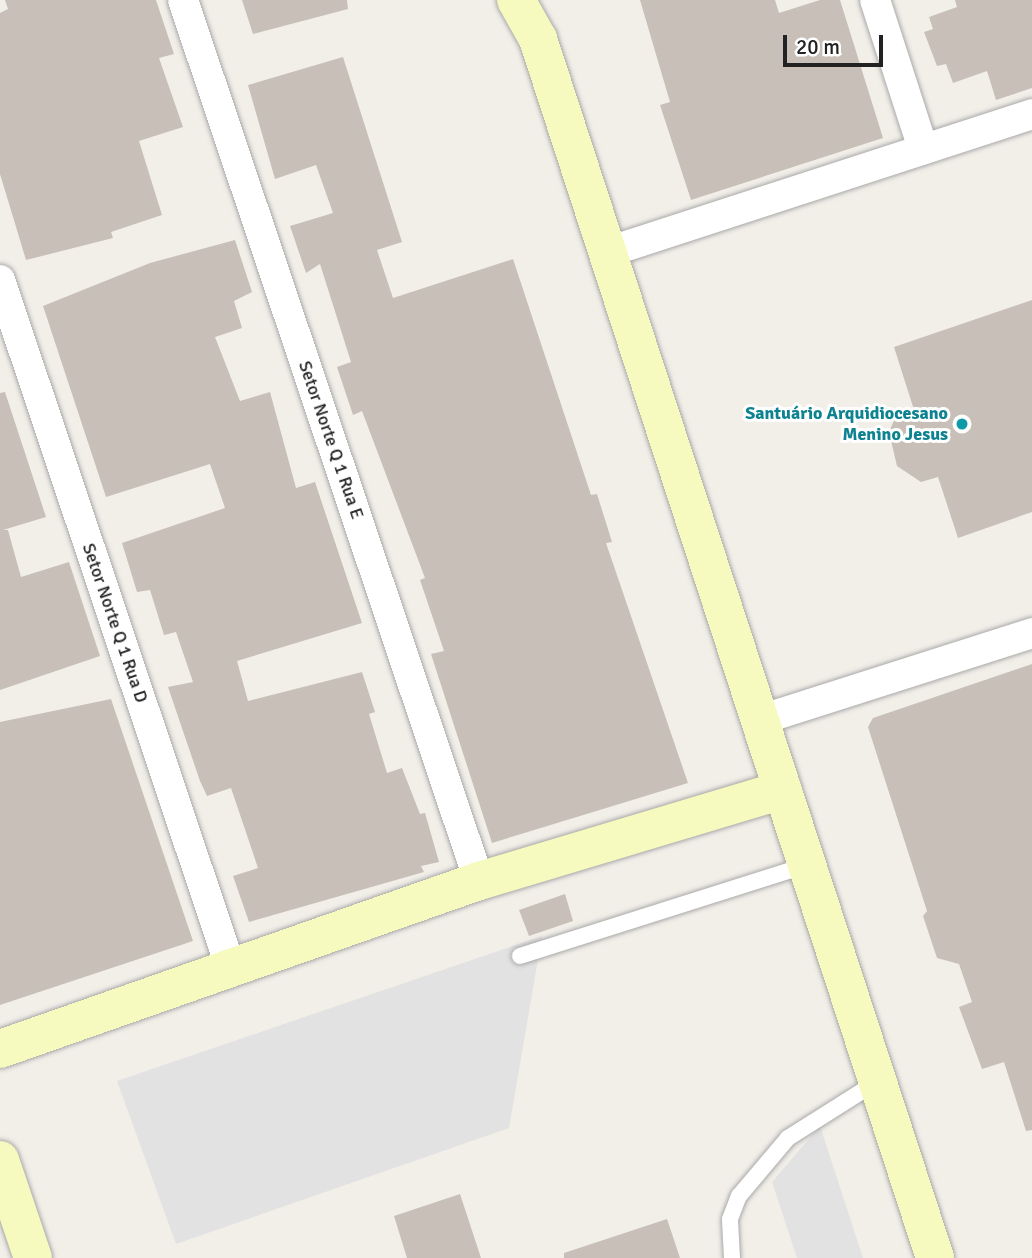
<!DOCTYPE html>
<html>
<head>
<meta charset="utf-8">
<style>
  body { margin:0 }
  #map { position:relative; width:1032px; height:1258px; overflow:hidden; background:#f2efe9; font-family:Signika,sans-serif }
  div>[style] { position:absolute }
  .parking>* { inset:0; background:#e2e2e2 }
  .building>* { inset:0; background:#c7bfb8 }
  .roads { filter:drop-shadow(0 0 2px #a9a9a9) drop-shadow(0 0 2px #a9a9a9) }
  .lane>* { height:16px; margin:-8px; padding:0 8px; transform-origin:8px; border-radius:8px; background:#fff }
  .street>* { height:30px; margin:-15px; padding:0 15px; transform-origin:15px; border-radius:15px; background:#fff }
  .secondary>* { height:38px; margin:-19px; padding:0 19px; transform-origin:19px; border-radius:19px; background:#f7fabf }
  .dots>* { width:19px; height:19px; translate:-50% -50%; box-sizing:border-box; border:4px solid #fff; border-radius:50% }
  span { translate:-50% -50%; white-space:nowrap; text-align:center; line-height:1.15; -webkit-text-stroke:6px #fff; paint-order:stroke }
  .culture-label { font-size:18px; color:#0d838f; font-weight:700 }
  .right { translate:-100% -50%; text-align:right }
  .street-label { font-size:18px; color:#222 }
  .scale { position:absolute; left:783px; top:35px; width:100px; height:32px; box-sizing:border-box; border:4px solid #222; border-top:0; padding-left:9px; font-size:21px; line-height:24px; white-space:nowrap; color:#222; -webkit-text-stroke:5px #fff; paint-order:stroke }
</style>
</head>
<body>
<div id="map">
  <div class="parking">
    <div style="clip-path:polygon(542px 936px,509px 1128px,176px 1244px,117px 1081px)"></div>
    <div style="clip-path:polygon(820px 1126px,863px 1258px,797px 1258px,772px 1182px)"></div>
  </div>
  <div class="building">
    <div style="clip-path:polygon(5px 0,156px 0,174px 54px,159px 58px,183px 127px,139px 141px,162px 215px,111px 232px,113px 238px,26px 260px,0 174px,0 13px,8px 9px)"></div>
    <div style="clip-path:polygon(242px 0,347px 0,348px 9px,253px 34px)"></div>
    <div style="clip-path:polygon(640px 0,775px 0,779px 13px,820px 0,840px 0,883px 138px,691px 200px,660px 105px,670px 102px)"></div>
    <div style="clip-path:polygon(955px 0,1032px 0,1032px 88px,996px 100px,987px 71px,953px 83px,946px 64px,937px 66px,924px 32px,933px 29px,929px 17px,957px 7px)"></div>
    <div style="clip-path:polygon(343px 57px,402px 242px,377px 250px,393px 298px,513px 259px,591px 495px,597px 494px,612px 542px,606px 543px,688px 783px,492px 843px,431px 654px,444px 651px,420px 580px,425px 578px,362px 411px,353px 415px,337px 367px,351px 362px,320px 264px,306px 273px,290px 226px,333px 213px,316px 165px,275px 179px,248px 85px)"></div>
    <div style="clip-path:polygon(235px 240px,252px 292px,234px 301px,242px 328px,215px 337px,240px 401px,270px 392px,296px 488px,315px 482px,362px 623px,237px 661px,248px 701px,362px 672px,375px 712px,369px 714px,387px 773px,402px 768px,420px 814px,425px 813px,439px 862px,421px 866px,424px 872px,249px 922px,233px 876px,258px 868px,231px 788px,207px 796px,200px 781px,168px 687px,193px 682px,176px 632px,164px 635px,150px 590px,137px 592px,122px 543px,225px 508px,210px 464px,106px 497px,43px 306px,150px 263px)"></div>
    <div style="clip-path:polygon(1032px 300px,1032px 512px,958px 538px,938px 477px,921px 482px,897px 466px,889px 432px,896px 416px,914px 410px,894px 347px)"></div>
    <div style="clip-path:polygon(5px 392px,46px 517px,3px 530px,8px 530px,21px 577px,69px 562px,100px 656px,0 690px,0 393px)"></div>
    <div style="clip-path:polygon(1032px 664px,1032px 1130px,1026px 1131px,1004px 1062px,982px 1069px,959px 1007px,972px 1002px,959px 964px,937px 958px,923px 916px,927px 911px,868px 727px,873px 718px)"></div>
    <div style="clip-path:polygon(111px 699px,193px 941px,0 1005px,0 722px)"></div>
    <div style="clip-path:polygon(565px 894px,573px 921px,529px 936px,519px 910px)"></div>
    <div style="clip-path:polygon(460px 1194px,481px 1258px,407px 1258px,394px 1216px)"></div>
    <div style="clip-path:polygon(667px 1219px,680px 1258px,564px 1258px,564px 1253px)"></div>
  </div>
  <div class="roads">
    <div class="lane">
      <div style="left:520px;top:956px;width:301px;rotate:-17.6deg"></div>
      <div style="left:732px;top:1258px;width:39px;rotate:-93deg"></div>
      <div style="left:730px;top:1219px;width:25px;rotate:-69deg"></div>
      <div style="left:739px;top:1196px;width:76px;rotate:-49.8deg"></div>
      <div style="left:788px;top:1138px;width:107px;rotate:-32.3deg"></div>
    </div>
    <div class="street">
      <div style="left:183px;top:0;width:929px;rotate:71.43deg"></div>
      <div style="left:875px;top:0;width:157px;rotate:72.1deg"></div>
      <div style="left:608px;top:252px;width:446px;rotate:-18deg"></div>
      <div style="left:0;top:280px;width:724px;rotate:71.46deg"></div>
      <div style="left:760px;top:720px;width:286px;rotate:-17.7deg"></div>
    </div>
    <div class="secondary">
      <div style="left:516px;top:0;width:45px;rotate:60.6deg"></div>
      <div style="left:538px;top:39px;width:1282px;rotate:71.96deg"></div>
      <div style="left:0;top:1049px;width:508px;rotate:-19.33deg"></div>
      <div style="left:479px;top:881px;width:317px;rotate:-16.7deg"></div>
      <div style="left:0;top:1160px;width:103px;rotate:71.4deg"></div>
    </div>
  </div>
  <div class="dots">
    <div style="left:962px;top:424px;background:#0f9aa8"></div>
  </div>
  <div class="culture-label">
    <span class="right" style="left:948px;top:424px">Santuário Arquidiocesano<br>Menino Jesus</span>
  </div>
  <div class="street-label">
    <span style="left:331px;top:440px;rotate:71deg">Setor Norte Q 1 Rua E</span>
    <span style="left:115px;top:623px;rotate:71deg">Setor Norte Q 1 Rua D</span>
  </div>
  <div class="scale">20 m</div>
</div>
</body>
</html>
